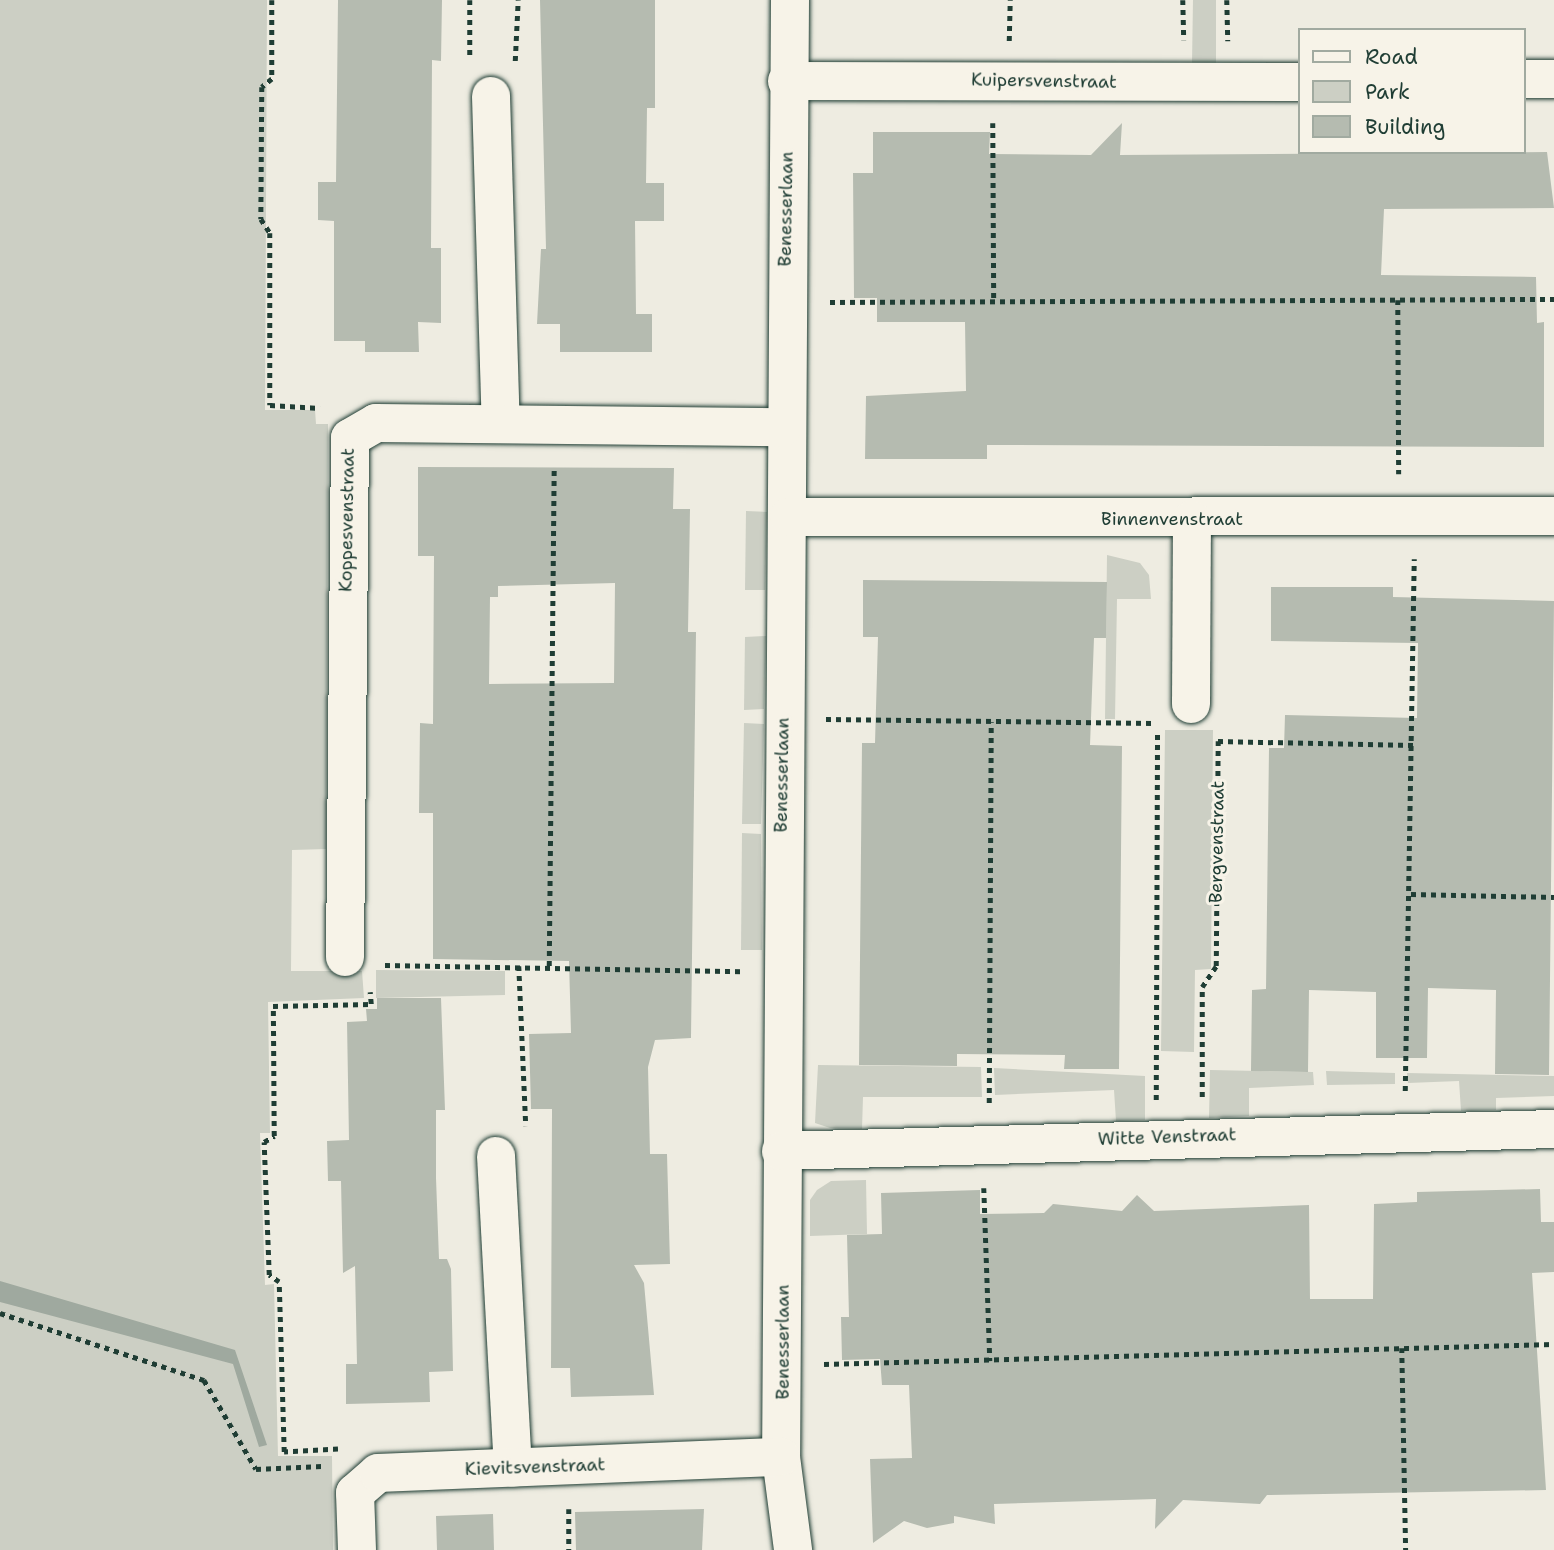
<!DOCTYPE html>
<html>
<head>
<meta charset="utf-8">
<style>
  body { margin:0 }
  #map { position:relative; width:1554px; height:1550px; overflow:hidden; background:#eeece1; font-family:"Shantell Sans",sans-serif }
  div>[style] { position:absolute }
  .green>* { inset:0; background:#cccfc4 }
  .water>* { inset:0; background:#9fa99f }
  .building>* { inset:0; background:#b5bbb0 }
  .path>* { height:4.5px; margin-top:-2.25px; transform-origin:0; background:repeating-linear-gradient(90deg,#1f3d34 0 5px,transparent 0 10px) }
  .roads { filter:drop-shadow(0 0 2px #1f3d34) drop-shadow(0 0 2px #1f3d34) }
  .minor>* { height:38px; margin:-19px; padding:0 19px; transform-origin:19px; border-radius:19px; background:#f7f3e8 }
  span { translate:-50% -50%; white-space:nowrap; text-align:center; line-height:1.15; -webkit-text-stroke:6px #f7f3e8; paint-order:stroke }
  .street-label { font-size:18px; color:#1f3d34 }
  .legend { position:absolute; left:1298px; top:28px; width:228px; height:126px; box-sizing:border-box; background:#f7f3e8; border:2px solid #a1aaa0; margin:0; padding:9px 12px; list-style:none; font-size:21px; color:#1f3d34 }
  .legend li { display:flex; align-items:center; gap:14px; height:35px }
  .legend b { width:35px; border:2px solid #a1aaa0 }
</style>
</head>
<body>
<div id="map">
  <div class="green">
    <div style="clip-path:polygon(0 0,267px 0,265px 410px,315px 410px,316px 424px,328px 424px,326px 849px,292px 850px,291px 971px,362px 971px,364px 998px,268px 1002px,270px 1133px,260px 1133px,265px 1285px,274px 1284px,278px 1456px,332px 1456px,333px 1550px,0 1550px)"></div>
    <div style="clip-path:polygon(1193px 0,1216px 0,1216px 63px,1192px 63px)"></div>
    <div style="clip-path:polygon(746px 511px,767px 512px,765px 590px,745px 590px)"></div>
    <div style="clip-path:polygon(1107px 555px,1140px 563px,1149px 575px,1151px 599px,1117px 599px,1115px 719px,1105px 719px)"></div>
    <div style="clip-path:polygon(766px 636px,764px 709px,744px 710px,745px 637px)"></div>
    <div style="clip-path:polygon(744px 723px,764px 724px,761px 824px,742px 824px)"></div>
    <div style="clip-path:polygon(1165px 730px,1213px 730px,1211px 969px,1195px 970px,1194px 1052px,1161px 1051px)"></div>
    <div style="clip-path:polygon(742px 833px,761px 834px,762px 950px,741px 950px)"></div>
    <div style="clip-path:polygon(376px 970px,505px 971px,505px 995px,376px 998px)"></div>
    <div style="clip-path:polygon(818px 1065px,981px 1067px,982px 1097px,863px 1097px,862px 1129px,830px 1128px,815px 1123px)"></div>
    <div style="clip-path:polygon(994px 1068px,1145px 1076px,1145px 1120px,1116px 1121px,1114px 1090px,995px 1095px)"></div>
    <div style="clip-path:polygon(1210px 1070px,1313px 1072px,1314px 1085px,1249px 1088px,1249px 1116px,1209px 1118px)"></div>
    <div style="clip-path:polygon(1326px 1071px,1395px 1073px,1395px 1084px,1327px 1085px)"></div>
    <div style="clip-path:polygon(1407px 1073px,1554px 1076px,1554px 1096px,1496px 1098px,1496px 1110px,1461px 1111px,1459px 1081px,1408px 1083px)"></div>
    <div style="clip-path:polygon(866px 1180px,867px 1234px,810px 1236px,810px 1200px,817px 1190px,831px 1181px)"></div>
  </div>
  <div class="water">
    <div style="clip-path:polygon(0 1281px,235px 1350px,267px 1445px,259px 1447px,233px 1364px,0 1302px)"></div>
  </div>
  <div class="building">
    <div style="clip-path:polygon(338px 0,442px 0,441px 61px,432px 60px,431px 248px,441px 248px,441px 323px,418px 322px,419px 352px,365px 352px,365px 341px,334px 341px,334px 221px,318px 220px,318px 182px,336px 182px)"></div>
    <div style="clip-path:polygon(540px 0,655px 0,655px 108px,647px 108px,646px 183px,664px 183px,664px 221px,635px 221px,636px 314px,652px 314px,652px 352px,560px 352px,560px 324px,537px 324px,541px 249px,546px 249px)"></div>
    <div style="clip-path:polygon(1122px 123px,1120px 155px,1547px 152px,1554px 208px,1384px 209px,1381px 275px,1536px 277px,1537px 323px,1544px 322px,1544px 447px,987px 445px,987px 459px,865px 459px,866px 396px,966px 391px,965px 322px,877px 322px,877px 298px,854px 298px,853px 173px,873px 173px,873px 132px,990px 132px,989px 154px,1091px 155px)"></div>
    <div style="clip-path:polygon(evenodd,418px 467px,674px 468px,673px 509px,690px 509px,688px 632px,696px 632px,691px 1038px,655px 1040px,648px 1067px,650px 1154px,667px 1154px,670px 1264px,634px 1265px,644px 1283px,654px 1395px,571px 1397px,570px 1368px,551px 1368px,552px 1109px,531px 1109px,529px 1034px,571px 1033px,569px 961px,433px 959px,433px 813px,419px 813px,420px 723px,433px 724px,434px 556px,418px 556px,418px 467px,615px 583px,614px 683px,489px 684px,490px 597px,498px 597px,498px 586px,615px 583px)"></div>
    <div style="clip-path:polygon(863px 580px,1107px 582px,1106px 638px,1094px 638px,1090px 745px,1122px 746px,1119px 1069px,1064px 1069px,1065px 1055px,957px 1054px,957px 1066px,859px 1065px,862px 743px,875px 743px,878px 637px,863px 637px)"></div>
    <div style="clip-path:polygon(1271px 587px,1393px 587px,1393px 597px,1554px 601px,1549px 1075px,1495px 1074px,1496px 990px,1428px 988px,1427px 1058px,1376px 1058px,1376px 992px,1309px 990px,1308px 1072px,1251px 1071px,1252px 990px,1266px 989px,1269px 748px,1284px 748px,1285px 715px,1417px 718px,1418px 643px,1271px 641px)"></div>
    <div style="clip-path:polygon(377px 998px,441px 998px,445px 1110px,436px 1110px,436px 1178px,439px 1259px,447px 1259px,451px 1269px,453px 1371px,429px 1372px,430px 1402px,346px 1404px,346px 1364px,357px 1364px,355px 1266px,343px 1273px,341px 1181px,328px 1181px,327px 1141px,349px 1140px,347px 1022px,367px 1021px,366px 1009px,377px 1009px)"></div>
    <div style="clip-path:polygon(1540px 1189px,1541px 1222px,1554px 1222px,1554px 1272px,1532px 1273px,1546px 1490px,1267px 1495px,1260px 1504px,1183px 1500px,1155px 1529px,1156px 1499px,994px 1504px,995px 1524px,954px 1516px,954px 1523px,927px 1528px,904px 1521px,873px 1543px,870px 1459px,912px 1458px,909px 1385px,882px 1385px,880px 1359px,842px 1360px,841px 1317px,849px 1317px,847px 1235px,882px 1234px,881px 1193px,980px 1190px,980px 1214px,1044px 1213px,1053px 1204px,1122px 1211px,1137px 1195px,1154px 1211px,1309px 1205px,1310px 1299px,1373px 1299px,1374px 1204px,1417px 1202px,1417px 1192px)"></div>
    <div style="clip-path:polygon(704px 1509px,702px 1550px,576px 1550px,575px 1512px)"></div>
    <div style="clip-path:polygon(493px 1514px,494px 1550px,437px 1550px,436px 1516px)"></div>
  </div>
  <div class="path">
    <div style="left:272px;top:0;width:79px;rotate:90deg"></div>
    <div style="left:272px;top:79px;width:13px;rotate:141deg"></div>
    <div style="left:262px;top:87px;width:132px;rotate:90.4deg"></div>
    <div style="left:261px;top:219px;width:17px;rotate:57deg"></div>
    <div style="left:270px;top:233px;width:172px;rotate:90deg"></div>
    <div style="left:270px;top:405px;width:50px;rotate:3.4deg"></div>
    <div style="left:470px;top:0;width:59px;rotate:90deg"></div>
    <div style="left:1183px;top:0;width:40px;rotate:88.6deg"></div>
    <div style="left:1227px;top:0;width:41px;rotate:88.6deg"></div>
    <div style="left:1009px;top:41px;width:41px;rotate:-88.6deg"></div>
    <div style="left:515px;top:61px;width:61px;rotate:-87.2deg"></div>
    <div style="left:993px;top:123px;width:176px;rotate:89.7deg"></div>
    <div style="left:1398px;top:300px;width:174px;rotate:89.7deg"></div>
    <div style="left:830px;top:302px;width:724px;rotate:-0.24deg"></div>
    <div style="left:826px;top:719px;width:327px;rotate:0.7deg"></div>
    <div style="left:1411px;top:894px;width:143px;rotate:1.2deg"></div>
    <div style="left:385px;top:965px;width:357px;rotate:1deg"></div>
    <div style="left:519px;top:966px;width:160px;rotate:87.5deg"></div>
    <div style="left:549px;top:966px;width:500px;rotate:-89.43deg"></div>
    <div style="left:1405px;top:1091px;width:532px;rotate:-89.03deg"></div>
    <div style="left:1202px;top:1097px;width:110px;rotate:-90deg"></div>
    <div style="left:1202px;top:987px;width:25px;rotate:-56deg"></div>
    <div style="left:1216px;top:966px;width:225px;rotate:-89.5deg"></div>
    <div style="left:1218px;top:741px;width:195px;rotate:1.2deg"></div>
    <div style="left:1156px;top:1100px;width:369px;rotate:-89.8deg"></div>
    <div style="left:989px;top:1103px;width:381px;rotate:-89.7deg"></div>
    <div style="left:984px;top:1188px;width:173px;rotate:88deg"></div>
    <div style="left:0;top:1313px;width:215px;rotate:18.2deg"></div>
    <div style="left:204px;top:1380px;width:103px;rotate:59.7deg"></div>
    <div style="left:256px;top:1469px;width:66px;rotate:-2.6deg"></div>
    <div style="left:1402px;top:1348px;width:202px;rotate:88.9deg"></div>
    <div style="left:824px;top:1364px;width:730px;rotate:-1.57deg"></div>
    <div style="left:338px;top:1449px;width:54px;rotate:176.8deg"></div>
    <div style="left:284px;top:1452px;width:170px;rotate:-91.7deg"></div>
    <div style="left:279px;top:1282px;width:12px;rotate:-145deg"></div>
    <div style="left:269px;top:1275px;width:133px;rotate:-92.2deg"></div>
    <div style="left:264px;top:1142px;width:12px;rotate:-31deg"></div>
    <div style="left:274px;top:1136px;width:130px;rotate:-90.4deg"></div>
    <div style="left:273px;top:1006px;width:98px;rotate:-1.2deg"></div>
    <div style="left:371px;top:1004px;width:12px;rotate:-95deg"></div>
    <div style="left:569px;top:1509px;width:41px;rotate:90deg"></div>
  </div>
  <div class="roads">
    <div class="minor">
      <div style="left:790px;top:0;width:1457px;rotate:90.35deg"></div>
      <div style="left:781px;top:1457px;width:94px;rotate:82.6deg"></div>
      <div style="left:1524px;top:79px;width:30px"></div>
      <div style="left:787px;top:81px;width:513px;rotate:0.11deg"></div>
      <div style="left:491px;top:96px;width:328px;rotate:88.3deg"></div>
      <div style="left:789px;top:517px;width:765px;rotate:-0.07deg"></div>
      <div style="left:1191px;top:704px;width:184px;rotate:-89.7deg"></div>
      <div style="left:345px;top:957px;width:519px;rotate:-89.45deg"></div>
      <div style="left:350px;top:438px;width:30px;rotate:-30deg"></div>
      <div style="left:376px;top:423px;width:407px;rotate:0.6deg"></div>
      <div style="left:781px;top:1151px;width:773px;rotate:-1.63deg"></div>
      <div style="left:496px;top:1156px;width:312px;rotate:86.9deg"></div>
      <div style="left:357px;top:1550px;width:57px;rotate:-92deg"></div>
      <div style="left:355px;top:1493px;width:30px;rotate:-41deg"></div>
      <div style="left:378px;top:1473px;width:403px;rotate:-2.3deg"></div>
    </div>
  </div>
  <div class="street-label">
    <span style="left:1044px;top:81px;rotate:1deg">Kuipersvenstraat</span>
    <span style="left:786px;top:209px;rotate:-89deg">Benesserlaan</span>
    <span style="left:1172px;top:519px">Binnenvenstraat</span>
    <span style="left:347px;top:520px;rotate:-89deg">Koppesvenstraat</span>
    <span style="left:782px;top:775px;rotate:-89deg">Benesserlaan</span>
    <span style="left:1217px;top:842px;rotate:-89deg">Bergvenstraat</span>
    <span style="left:1167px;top:1137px;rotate:-2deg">Witte Venstraat</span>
    <span style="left:783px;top:1342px;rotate:-90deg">Benesserlaan</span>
    <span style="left:535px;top:1467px;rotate:-2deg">Kievitsvenstraat</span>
  </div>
  <ul class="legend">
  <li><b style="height:9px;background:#f7f3e8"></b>Road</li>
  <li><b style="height:19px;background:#cccfc4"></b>Park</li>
  <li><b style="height:19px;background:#b5bbb0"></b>Building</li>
  </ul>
</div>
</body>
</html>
